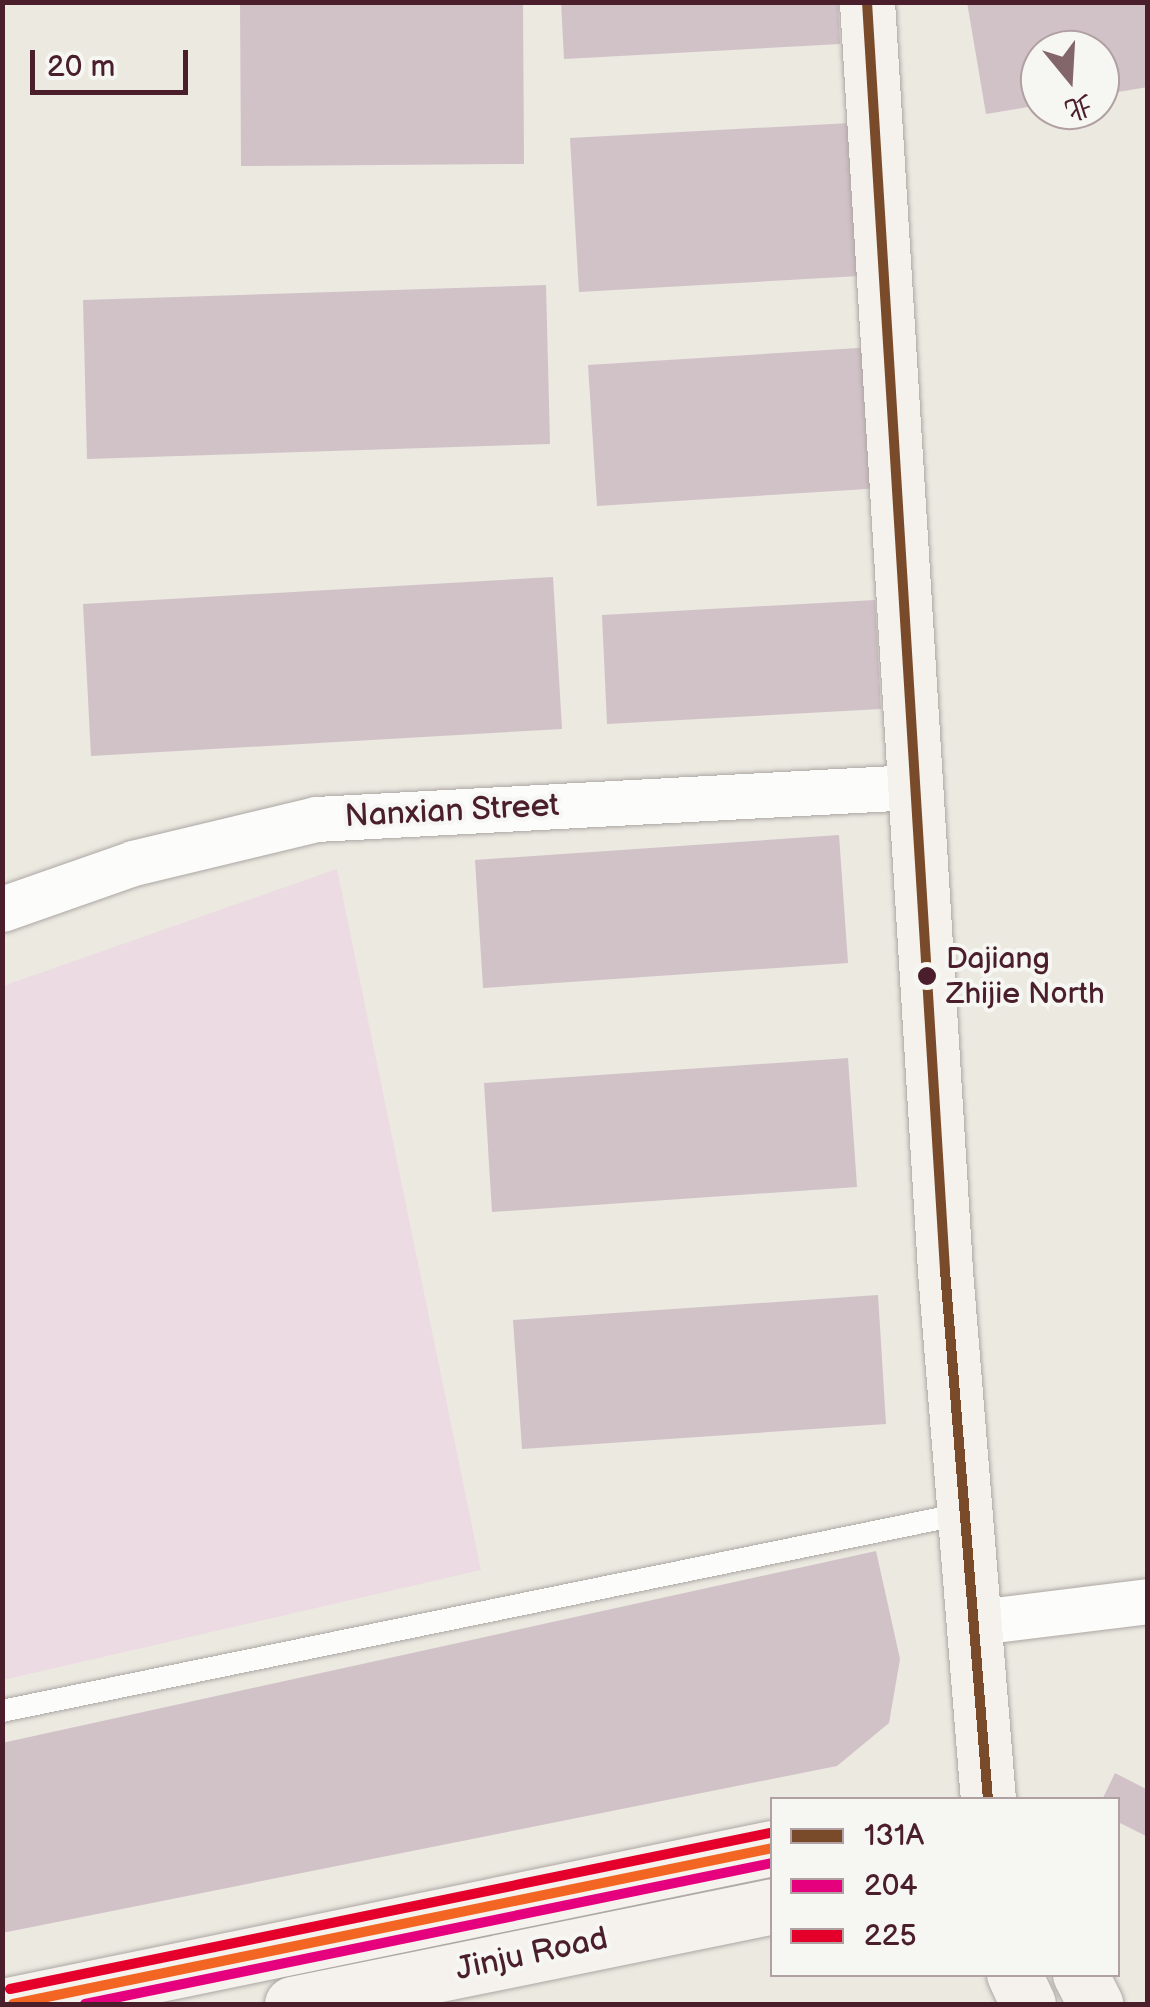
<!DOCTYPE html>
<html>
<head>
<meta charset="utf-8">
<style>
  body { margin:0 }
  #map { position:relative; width:1150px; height:2007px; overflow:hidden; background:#ebe9e0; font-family:"Balsamiq Sans","LXGW WenKai TC",sans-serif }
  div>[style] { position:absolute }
  .built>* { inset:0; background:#eddbe3 }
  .building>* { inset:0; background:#d1c2c8 }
  .roads { filter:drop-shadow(0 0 2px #ada6a3) drop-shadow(0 0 2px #ada6a3) }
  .lane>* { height:22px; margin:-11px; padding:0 11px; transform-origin:11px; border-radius:11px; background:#fcfcfa }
  .street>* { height:45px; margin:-22.5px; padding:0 22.5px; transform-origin:22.5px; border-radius:22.5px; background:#fcfcfa }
  .secondary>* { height:55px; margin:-27.5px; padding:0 27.5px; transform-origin:27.5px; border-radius:27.5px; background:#f5f2ed }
  .bus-1>* { height:10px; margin:-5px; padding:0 5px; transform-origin:5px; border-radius:5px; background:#7a4b2a }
  .bus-2>* { height:10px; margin:-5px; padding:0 5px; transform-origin:5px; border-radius:5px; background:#e5007d }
  .bus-3>* { height:10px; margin:-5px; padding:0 5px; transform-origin:5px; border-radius:5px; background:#e4002b }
  .bus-4>* { height:10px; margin:-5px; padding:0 5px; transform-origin:5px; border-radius:5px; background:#f26522 }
  .dots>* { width:28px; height:28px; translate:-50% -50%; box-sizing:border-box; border:5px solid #f6f6f2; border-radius:50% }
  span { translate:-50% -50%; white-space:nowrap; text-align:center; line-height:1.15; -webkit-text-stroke:8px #f6f6f2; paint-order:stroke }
  .bus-label { font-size:30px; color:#4a1f2b }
  .left { translate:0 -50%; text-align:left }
  .street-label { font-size:32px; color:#4a1f2b }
  .frame { position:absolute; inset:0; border:5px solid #4a1f2b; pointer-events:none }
  .legend { position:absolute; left:770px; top:1797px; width:350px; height:180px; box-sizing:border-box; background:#f6f6f2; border:2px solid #b1a0a2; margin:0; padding:12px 18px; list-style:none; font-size:30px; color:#4a1f2b }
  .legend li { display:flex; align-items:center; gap:20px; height:50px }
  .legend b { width:50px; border:2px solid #b1a0a2 }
  .north { position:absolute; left:1020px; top:30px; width:100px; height:100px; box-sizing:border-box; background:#f6f6f2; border:2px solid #b1a0a2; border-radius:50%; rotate:162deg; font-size:28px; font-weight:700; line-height:40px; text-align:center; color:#4a1f2b }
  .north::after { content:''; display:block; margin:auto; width:35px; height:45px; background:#82666a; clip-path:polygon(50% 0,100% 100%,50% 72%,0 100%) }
  .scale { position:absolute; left:30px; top:50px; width:158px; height:45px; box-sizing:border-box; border:5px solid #4a1f2b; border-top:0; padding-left:12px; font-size:30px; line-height:35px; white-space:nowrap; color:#4a1f2b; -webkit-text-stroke:8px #f6f6f2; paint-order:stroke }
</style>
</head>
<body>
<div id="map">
  <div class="built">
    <div style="clip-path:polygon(337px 869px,481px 1570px,3px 1680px,3px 986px)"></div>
  </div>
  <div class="building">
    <div style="clip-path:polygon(240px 2px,523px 2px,524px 164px,241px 166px)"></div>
    <div style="clip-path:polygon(561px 2px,838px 2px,840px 44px,564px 59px)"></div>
    <div style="clip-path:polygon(967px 2px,1148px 2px,1148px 87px,1100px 95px,1100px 50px,1040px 50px,1040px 105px,986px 114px)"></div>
    <div style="clip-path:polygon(850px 123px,859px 276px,579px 292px,570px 138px)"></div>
    <div style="clip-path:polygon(546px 285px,550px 444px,87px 459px,83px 300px)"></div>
    <div style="clip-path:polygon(874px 347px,883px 488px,597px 506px,588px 365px)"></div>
    <div style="clip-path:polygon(553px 577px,562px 729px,91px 756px,83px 604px)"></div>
    <div style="clip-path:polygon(875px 600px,881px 709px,607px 724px,602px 615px)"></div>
    <div style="clip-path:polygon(839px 835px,848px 963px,483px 988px,475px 860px)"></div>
    <div style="clip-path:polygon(848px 1058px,857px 1187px,492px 1212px,484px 1083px)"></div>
    <div style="clip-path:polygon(878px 1295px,886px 1424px,522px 1449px,513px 1320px)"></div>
    <div style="clip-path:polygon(876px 1551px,900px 1659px,889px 1723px,837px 1766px,2px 1933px,2px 1743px)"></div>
    <div style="clip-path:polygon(1115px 1773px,1148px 1790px,1148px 1837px,1118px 1822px,1118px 1800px,1102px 1800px)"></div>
  </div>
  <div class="roads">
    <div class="lane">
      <div style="left:2px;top:1711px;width:980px;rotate:-11.6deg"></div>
    </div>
    <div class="street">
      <div style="left:2px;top:909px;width:139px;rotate:-19.3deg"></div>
      <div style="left:133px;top:863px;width:188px;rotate:-13.5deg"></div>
      <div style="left:316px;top:819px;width:598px;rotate:-3.07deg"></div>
      <div style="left:970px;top:1623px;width:179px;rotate:-7deg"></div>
    </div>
    <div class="secondary">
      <div style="left:867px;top:2px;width:1271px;rotate:86.48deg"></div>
      <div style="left:945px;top:1271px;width:531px;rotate:85.35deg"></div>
      <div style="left:1014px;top:1974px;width:33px;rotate:65deg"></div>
      <div style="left:1080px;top:1974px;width:34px;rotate:63deg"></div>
      <div style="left:13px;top:2004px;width:775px;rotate:-11.61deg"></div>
      <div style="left:292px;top:2004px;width:490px;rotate:-11.5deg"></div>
    </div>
  </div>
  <div class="bus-1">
    <div style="left:867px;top:2px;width:1271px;rotate:86.48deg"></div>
    <div style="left:945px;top:1271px;width:531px;rotate:85.35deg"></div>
  </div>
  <div class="bus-2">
    <div style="left:85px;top:2004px;width:701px;rotate:-11.6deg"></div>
  </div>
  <div class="bus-3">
    <div style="left:10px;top:1989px;width:775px;rotate:-11.61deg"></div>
  </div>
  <div class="bus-4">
    <div style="left:13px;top:2004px;width:775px;rotate:-11.61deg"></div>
  </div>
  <div class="dots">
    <div style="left:927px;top:976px;background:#4a1f2b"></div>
  </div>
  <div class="bus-label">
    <span class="left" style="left:946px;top:976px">Dajiang<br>Zhijie North</span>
  </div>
  <div class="street-label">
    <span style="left:452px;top:812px;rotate:-3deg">Nanxian Street</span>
    <span style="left:532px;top:1955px;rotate:-12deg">Jinju Road</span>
  </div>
  <div class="frame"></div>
  <ul class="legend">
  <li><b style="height:12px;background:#7a4b2a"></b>131A</li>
  <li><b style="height:12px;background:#e5007d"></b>204</li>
  <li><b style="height:12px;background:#e4002b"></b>225</li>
  </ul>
  <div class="north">北</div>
  <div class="scale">20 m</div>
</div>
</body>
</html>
